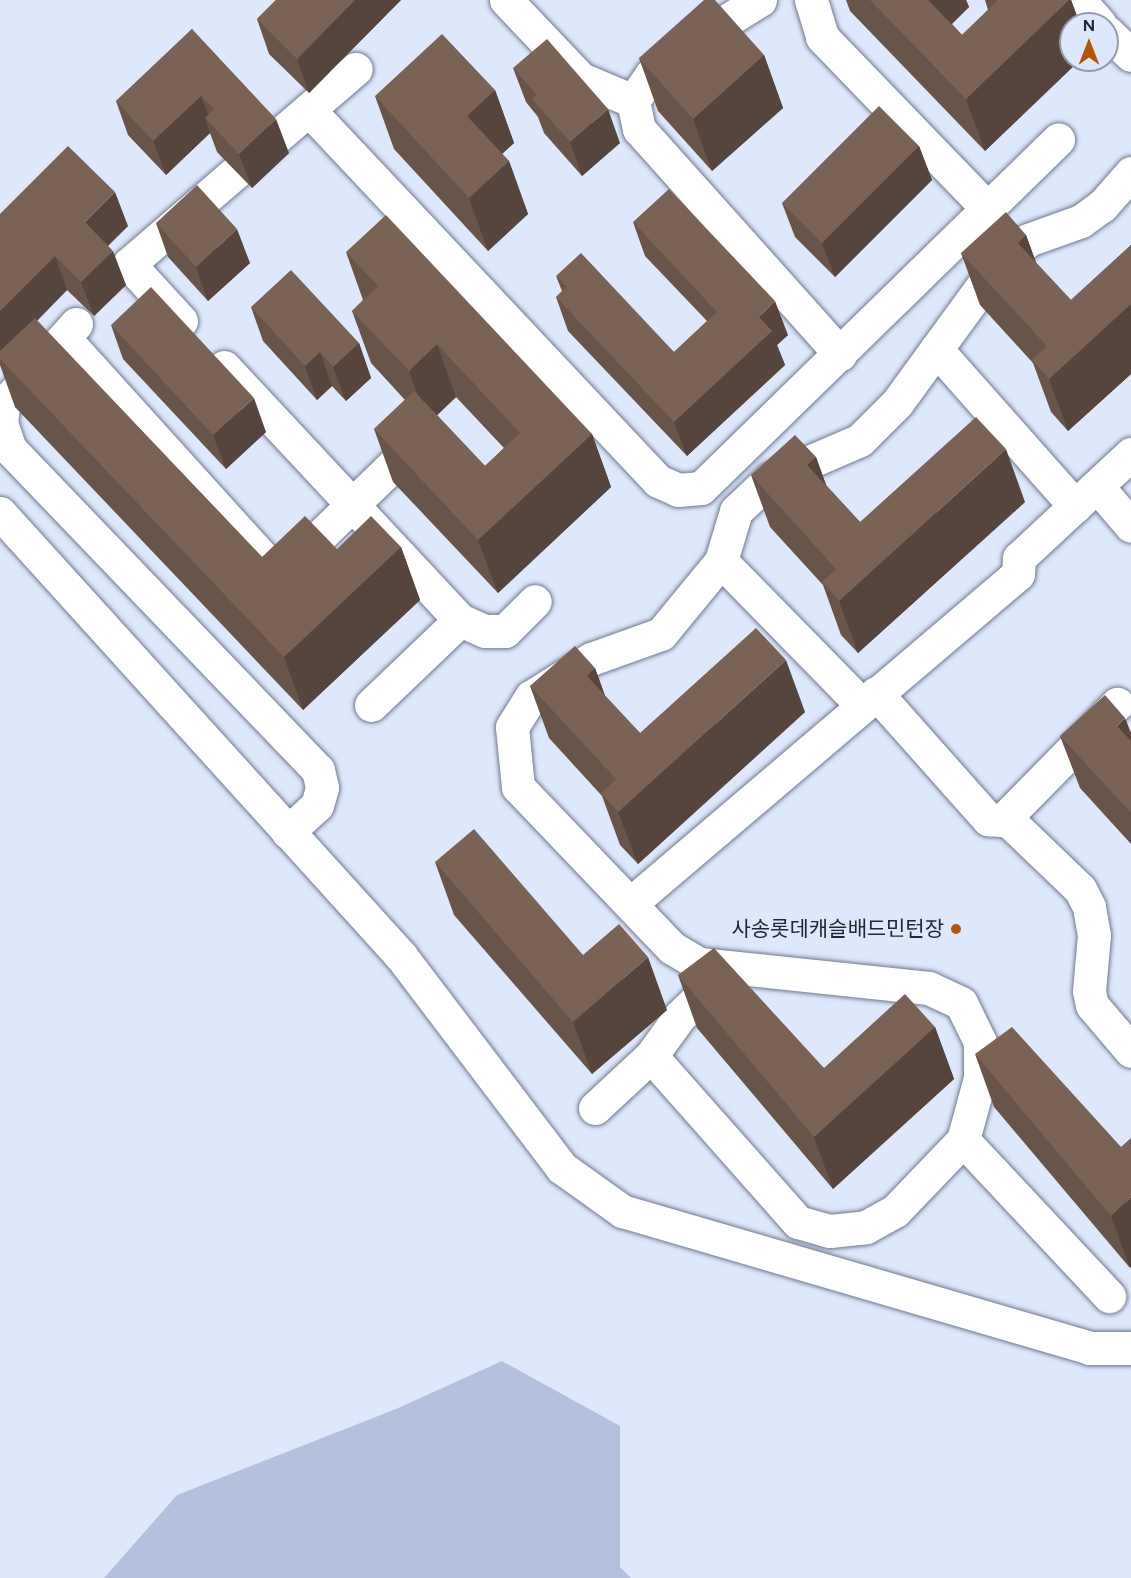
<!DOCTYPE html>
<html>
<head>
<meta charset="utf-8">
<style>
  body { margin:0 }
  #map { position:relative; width:1131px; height:1578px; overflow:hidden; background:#dee8fc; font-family:Figtree,"Noto Sans KR",sans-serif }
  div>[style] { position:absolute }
  .green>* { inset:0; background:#b3c1de }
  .roads { filter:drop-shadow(0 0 2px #6e788f) drop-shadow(0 0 2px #6e788f) }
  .minor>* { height:33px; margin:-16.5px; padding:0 16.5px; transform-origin:16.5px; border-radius:16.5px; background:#fff }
  .wall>* { inset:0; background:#695449 }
  .shaded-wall>* { inset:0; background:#55453c }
  .building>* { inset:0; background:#7a6255 }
  .dots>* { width:16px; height:16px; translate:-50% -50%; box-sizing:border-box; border:3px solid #dee8fc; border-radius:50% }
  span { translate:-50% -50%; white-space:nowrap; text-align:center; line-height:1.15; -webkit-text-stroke:6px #dee8fc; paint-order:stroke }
  .poi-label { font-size:21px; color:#242831 }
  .right { translate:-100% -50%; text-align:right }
  .north { position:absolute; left:1059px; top:12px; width:60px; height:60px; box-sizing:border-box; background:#dee8fc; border:2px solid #949bab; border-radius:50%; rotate:0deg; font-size:16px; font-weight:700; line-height:24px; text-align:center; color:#242831 }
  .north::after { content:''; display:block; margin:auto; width:21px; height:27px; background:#b35602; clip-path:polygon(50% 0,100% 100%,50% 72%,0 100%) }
</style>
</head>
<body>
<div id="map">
  <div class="green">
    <div style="clip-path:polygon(502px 1361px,620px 1426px,620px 1567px,631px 1578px,104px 1578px,177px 1495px,396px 1409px)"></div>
  </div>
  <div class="roads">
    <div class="minor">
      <div style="left:506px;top:0;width:109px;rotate:46.5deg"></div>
      <div style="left:581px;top:79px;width:56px;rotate:22.9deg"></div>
      <div style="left:760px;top:0;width:80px;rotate:148.3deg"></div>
      <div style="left:692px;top:42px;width:53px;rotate:141.2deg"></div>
      <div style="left:651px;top:75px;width:32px;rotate:125deg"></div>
      <div style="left:633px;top:101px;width:29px;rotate:78deg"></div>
      <div style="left:639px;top:129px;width:302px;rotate:48.2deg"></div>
      <div style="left:811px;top:0;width:39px;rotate:73deg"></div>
      <div style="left:822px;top:37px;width:239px;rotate:46deg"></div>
      <div style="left:1079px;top:0;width:32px;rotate:49deg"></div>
      <div style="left:1107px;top:32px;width:33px;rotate:44deg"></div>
      <div style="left:309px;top:110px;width:509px;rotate:46.75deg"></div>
      <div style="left:658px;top:481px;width:22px;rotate:24deg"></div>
      <div style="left:678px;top:490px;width:23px;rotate:-5deg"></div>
      <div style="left:701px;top:488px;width:499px;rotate:-44.3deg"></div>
      <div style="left:181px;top:321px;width:77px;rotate:-132.4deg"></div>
      <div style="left:129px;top:264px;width:299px;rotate:-40.7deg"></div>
      <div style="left:76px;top:324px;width:109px;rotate:132deg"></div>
      <div style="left:3px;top:405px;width:18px;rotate:96deg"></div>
      <div style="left:1px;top:423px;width:28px;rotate:71deg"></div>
      <div style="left:10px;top:449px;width:445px;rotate:46.2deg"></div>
      <div style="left:318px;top:770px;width:18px;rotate:77deg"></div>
      <div style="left:322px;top:788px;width:18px;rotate:106deg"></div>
      <div style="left:317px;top:805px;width:40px;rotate:137deg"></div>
      <div style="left:64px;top:338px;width:321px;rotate:47.9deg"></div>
      <div style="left:279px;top:576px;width:192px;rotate:-44.2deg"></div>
      <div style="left:936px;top:349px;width:210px;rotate:48.5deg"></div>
      <div style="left:224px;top:367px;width:346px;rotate:47deg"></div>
      <div style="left:460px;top:620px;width:123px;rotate:136.3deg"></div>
      <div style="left:1097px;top:486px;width:52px;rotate:49.6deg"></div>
      <div style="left:0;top:513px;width:598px;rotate:47.85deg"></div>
      <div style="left:401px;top:956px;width:266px;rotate:52.8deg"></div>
      <div style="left:562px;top:1168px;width:74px;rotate:35.6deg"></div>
      <div style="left:622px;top:1211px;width:487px;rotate:16.3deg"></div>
      <div style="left:1089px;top:1348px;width:42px"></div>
      <div style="left:721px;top:561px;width:202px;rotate:45.6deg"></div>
      <div style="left:460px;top:620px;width:27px;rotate:24deg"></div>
      <div style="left:485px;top:631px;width:20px"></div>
      <div style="left:505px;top:631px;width:42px;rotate:-45deg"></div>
      <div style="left:876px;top:693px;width:169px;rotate:48.4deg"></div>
      <div style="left:988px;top:819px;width:21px;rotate:5deg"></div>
      <div style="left:1009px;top:821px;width:98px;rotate:43.8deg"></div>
      <div style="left:1080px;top:889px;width:20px;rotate:63deg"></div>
      <div style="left:1089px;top:907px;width:28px;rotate:80deg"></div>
      <div style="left:1094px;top:935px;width:56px;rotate:95.1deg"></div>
      <div style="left:1089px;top:991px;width:14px;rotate:78deg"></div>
      <div style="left:1092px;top:1005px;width:60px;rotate:49.7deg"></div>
      <div style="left:1003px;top:820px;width:163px;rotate:-45.5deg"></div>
      <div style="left:630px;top:904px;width:509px;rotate:-40.38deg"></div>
      <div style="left:1018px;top:574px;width:16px;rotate:-86deg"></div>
      <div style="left:1019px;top:558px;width:153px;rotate:-42.9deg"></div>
      <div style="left:651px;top:1056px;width:222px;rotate:48.5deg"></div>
      <div style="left:798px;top:1222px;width:33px;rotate:16deg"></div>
      <div style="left:830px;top:1231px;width:36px;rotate:-6deg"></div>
      <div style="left:866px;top:1227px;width:33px;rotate:-29deg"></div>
      <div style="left:895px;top:1211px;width:98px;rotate:-46.2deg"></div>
      <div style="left:963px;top:1140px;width:64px;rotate:-74.7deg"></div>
      <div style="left:980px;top:1078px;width:36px;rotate:-90deg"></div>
      <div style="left:980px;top:1042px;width:43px;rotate:-116deg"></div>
      <div style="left:961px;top:1003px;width:35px;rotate:-155deg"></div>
      <div style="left:929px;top:988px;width:231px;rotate:-174deg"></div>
      <div style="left:699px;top:964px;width:31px;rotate:-149deg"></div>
      <div style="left:672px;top:948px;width:223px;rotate:-133.7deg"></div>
      <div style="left:518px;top:787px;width:60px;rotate:-95.7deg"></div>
      <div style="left:512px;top:727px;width:36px;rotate:-58deg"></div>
      <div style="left:531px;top:697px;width:71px;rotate:-32.3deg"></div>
      <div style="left:591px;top:659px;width:74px;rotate:-19.7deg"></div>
      <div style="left:661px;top:634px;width:94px;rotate:-50.6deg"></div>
      <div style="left:721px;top:561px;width:52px;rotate:-73.3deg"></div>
      <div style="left:736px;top:511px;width:47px;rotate:-43.3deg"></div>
      <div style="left:770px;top:479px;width:98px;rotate:-23.4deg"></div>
      <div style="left:860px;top:440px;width:52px;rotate:-45deg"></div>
      <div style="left:897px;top:403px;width:155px;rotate:-53.9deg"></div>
      <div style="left:988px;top:278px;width:55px;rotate:-43.5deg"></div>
      <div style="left:1028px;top:240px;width:56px;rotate:-19.7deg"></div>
      <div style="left:1081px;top:221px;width:26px;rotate:-36deg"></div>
      <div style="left:1102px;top:206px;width:44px;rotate:-48.7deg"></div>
      <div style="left:595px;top:1108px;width:76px;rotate:-42.9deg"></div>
      <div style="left:651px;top:1056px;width:49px;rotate:-54.1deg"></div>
      <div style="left:680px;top:1016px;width:57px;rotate:-44.3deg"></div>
      <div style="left:963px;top:1140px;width:214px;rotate:46.9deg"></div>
    </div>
  </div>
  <div class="wall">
    <div style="clip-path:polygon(276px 0,401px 0,309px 93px,269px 54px,257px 19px)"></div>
    <div style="clip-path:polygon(846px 0,966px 0,969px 7px,952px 24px,962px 35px,988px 10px,985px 0,1071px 0,1080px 24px,1071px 60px,1080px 60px,985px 151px,850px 11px)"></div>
    <div style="clip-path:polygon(192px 29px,289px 153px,252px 188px,217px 152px,210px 133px,166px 175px,128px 135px,116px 101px)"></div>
    <div style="clip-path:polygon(764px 55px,783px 108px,712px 171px,658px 111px,639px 58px)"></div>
    <div style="clip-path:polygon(513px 68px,620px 143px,582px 176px,544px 133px,538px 117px,526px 102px)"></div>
    <div style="clip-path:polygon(495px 90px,514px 143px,502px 154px,509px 161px,528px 214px,488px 251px,394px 149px,375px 96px)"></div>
    <div style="clip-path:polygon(919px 146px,932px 180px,835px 277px,795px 237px,782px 203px)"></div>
    <div style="clip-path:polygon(0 214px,128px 226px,108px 246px,126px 285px,94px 316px,67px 290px,37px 321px,262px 557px,337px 549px,401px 547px,420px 600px,303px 710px,15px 407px,0 365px)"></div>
    <div style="clip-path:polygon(633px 222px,788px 335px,777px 345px,785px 365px,687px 456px,568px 331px,556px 297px,562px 291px,556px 276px,674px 352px,707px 321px,645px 256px)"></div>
    <div style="clip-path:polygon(156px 223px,250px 263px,208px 301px,168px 257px)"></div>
    <div style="clip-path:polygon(1026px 235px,1036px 263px,1071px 300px,1131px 245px,1131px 374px,1068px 431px,1051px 412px,1033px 363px,980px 305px,961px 253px)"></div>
    <div style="clip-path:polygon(evenodd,346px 252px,592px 434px,611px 487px,498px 593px,393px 482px,374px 429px,405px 400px,371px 363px,352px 311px,363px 300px,346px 252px,456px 397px,504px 448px,485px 466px,437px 415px,456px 397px)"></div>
    <div style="clip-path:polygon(251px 307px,359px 343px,371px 378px,346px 401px,332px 386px,317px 400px,263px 341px)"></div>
    <div style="clip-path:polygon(111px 325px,266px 432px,226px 469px,123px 359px)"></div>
    <div style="clip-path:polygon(816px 457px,826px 485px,860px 522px,1025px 502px,858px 653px,841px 635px,823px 585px,770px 527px,751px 475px)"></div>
    <div style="clip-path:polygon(595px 668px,605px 696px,640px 733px,805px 712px,638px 864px,620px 845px,602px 796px,549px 738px,530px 686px)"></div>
    <div style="clip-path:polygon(1131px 733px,1131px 844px,1080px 788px,1060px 736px)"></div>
    <div style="clip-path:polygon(435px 862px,583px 955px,667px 1010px,592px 1074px,454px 915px)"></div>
    <div style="clip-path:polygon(678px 975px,824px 1068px,935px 1027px,954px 1079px,833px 1189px,697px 1028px)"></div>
    <div style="clip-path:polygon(975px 1054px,1121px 1147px,1130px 1268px,994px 1107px)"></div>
  </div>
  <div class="shaded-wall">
    <div style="clip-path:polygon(355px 0,401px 0,309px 93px,297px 59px)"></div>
    <div style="clip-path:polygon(921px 0,966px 0,969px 7px,935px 40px)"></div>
    <div style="clip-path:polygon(1069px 0,1071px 0,1080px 24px,1071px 24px,1071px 60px,1080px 60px,985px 151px,966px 99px)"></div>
    <div style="clip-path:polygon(764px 55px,783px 108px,712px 171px,693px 119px)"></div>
    <div style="clip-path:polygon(495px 90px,514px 143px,486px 168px,467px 116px)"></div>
    <div style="clip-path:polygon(201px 96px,212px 125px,205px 118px,210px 133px,166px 175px,153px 141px)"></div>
    <div style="clip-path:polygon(608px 109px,620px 143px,582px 176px,570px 142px)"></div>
    <div style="clip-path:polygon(276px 119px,289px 153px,252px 188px,239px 154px)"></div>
    <div style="clip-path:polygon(919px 146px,932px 180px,835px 277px,822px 243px)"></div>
    <div style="clip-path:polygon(509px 161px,528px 214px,488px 251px,469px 198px)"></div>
    <div style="clip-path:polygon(115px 192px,128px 226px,97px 256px,85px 222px)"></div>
    <div style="clip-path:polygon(237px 229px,250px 263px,208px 301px,196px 267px)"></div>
    <div style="clip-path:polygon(1026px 235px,1045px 287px,1018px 243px)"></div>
    <div style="clip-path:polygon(113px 251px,126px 285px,94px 316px,81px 282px)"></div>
    <div style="clip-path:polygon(55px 256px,67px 290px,0 358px,0 311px)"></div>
    <div style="clip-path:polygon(775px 301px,788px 335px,777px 345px,785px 365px,687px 456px,674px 422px,759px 317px)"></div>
    <div style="clip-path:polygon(1131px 304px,1131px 374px,1068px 431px,1049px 379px)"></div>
    <div style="clip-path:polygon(359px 343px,371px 378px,346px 401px,333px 367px)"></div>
    <div style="clip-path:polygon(437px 344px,456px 397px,428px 424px,409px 371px)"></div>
    <div style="clip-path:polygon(320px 352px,332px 386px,317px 400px,305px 366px)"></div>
    <div style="clip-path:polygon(254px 398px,266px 432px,226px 469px,213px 435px)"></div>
    <div style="clip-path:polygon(592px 434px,611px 487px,498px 593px,478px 540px)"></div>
    <div style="clip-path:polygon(1006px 449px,1025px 502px,858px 653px,839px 601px)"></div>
    <div style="clip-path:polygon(816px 457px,835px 510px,807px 465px)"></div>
    <div style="clip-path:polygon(401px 547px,420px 600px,303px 710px,284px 657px)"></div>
    <div style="clip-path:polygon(786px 660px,805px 712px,638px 864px,618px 812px)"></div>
    <div style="clip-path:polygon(595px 668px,614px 721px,587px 676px)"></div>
    <div style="clip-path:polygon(1125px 718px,1131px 733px,1131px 764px,1117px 726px)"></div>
    <div style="clip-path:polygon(648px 957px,667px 1010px,592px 1074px,573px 1022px)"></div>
    <div style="clip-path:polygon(935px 1027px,954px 1079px,833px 1189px,814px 1137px)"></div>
    <div style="clip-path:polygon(1131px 1197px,1131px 1267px,1130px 1268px,1111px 1216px)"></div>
  </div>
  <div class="building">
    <div style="clip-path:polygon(276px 0,355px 0,297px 59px,257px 19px)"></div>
    <div style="clip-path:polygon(704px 0,715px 0,764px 55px,693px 119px,639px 58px)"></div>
    <div style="clip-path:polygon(870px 0,928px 0,962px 35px,998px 0,1069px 0,966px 99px)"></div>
    <div style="clip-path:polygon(192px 29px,276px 119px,239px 154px,205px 118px,214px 109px,201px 96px,153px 141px,116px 101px)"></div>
    <div style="clip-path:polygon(442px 34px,495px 90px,467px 116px,509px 161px,469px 198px,375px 96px)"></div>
    <div style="clip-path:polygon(547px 39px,608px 109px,570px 142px,532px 99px,537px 95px,513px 68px)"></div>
    <div style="clip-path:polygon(879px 106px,919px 146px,822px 243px,782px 203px)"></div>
    <div style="clip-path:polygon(68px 146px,115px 192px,85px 222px,113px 251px,81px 282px,55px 256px,0 311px,0 214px)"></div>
    <div style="clip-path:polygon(197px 185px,237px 229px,196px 267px,156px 223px)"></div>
    <div style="clip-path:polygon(669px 189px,775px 301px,759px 317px,772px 331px,674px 422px,556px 297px,567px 287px,556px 276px,581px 253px,674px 352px,717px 312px,633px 222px)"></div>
    <div style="clip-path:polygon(1006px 212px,1026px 235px,1018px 243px,1071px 300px,1131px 245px,1131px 304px,1049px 379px,1032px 360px,1047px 346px,961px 253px)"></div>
    <div style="clip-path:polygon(386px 215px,592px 434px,478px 540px,374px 429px,414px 391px,485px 466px,520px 433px,437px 344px,409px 371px,352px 311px,378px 286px,346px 252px)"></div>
    <div style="clip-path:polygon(291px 270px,359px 343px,333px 367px,320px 352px,305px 366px,251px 307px)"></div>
    <div style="clip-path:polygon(151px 287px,254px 398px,213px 435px,111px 325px)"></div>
    <div style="clip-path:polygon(35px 318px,262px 557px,305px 516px,337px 549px,371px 516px,401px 547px,284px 657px,0 359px,0 351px)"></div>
    <div style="clip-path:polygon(976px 417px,1006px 449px,839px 601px,822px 582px,836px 569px,751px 475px,795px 435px,816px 457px,807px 465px,860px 522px)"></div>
    <div style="clip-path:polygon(756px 628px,786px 660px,618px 812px,601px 793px,616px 779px,530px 686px,575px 646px,595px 668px,587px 676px,640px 733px)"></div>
    <div style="clip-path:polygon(1105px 695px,1125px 718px,1117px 726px,1131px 741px,1131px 813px,1060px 736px)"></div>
    <div style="clip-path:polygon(474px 829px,583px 955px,619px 924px,648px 957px,573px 1022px,435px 862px)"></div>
    <div style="clip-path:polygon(714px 948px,824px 1068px,905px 994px,935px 1027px,814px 1137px,678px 975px)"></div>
    <div style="clip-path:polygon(1012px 1027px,1121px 1147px,1131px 1138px,1131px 1197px,1111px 1216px,975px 1054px)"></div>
  </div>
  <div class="dots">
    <div style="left:956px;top:929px;background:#b35602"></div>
  </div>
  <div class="poi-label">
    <span class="right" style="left:944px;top:929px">사송롯데캐슬배드민턴장</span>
  </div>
  <div class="north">N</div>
</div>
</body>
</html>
